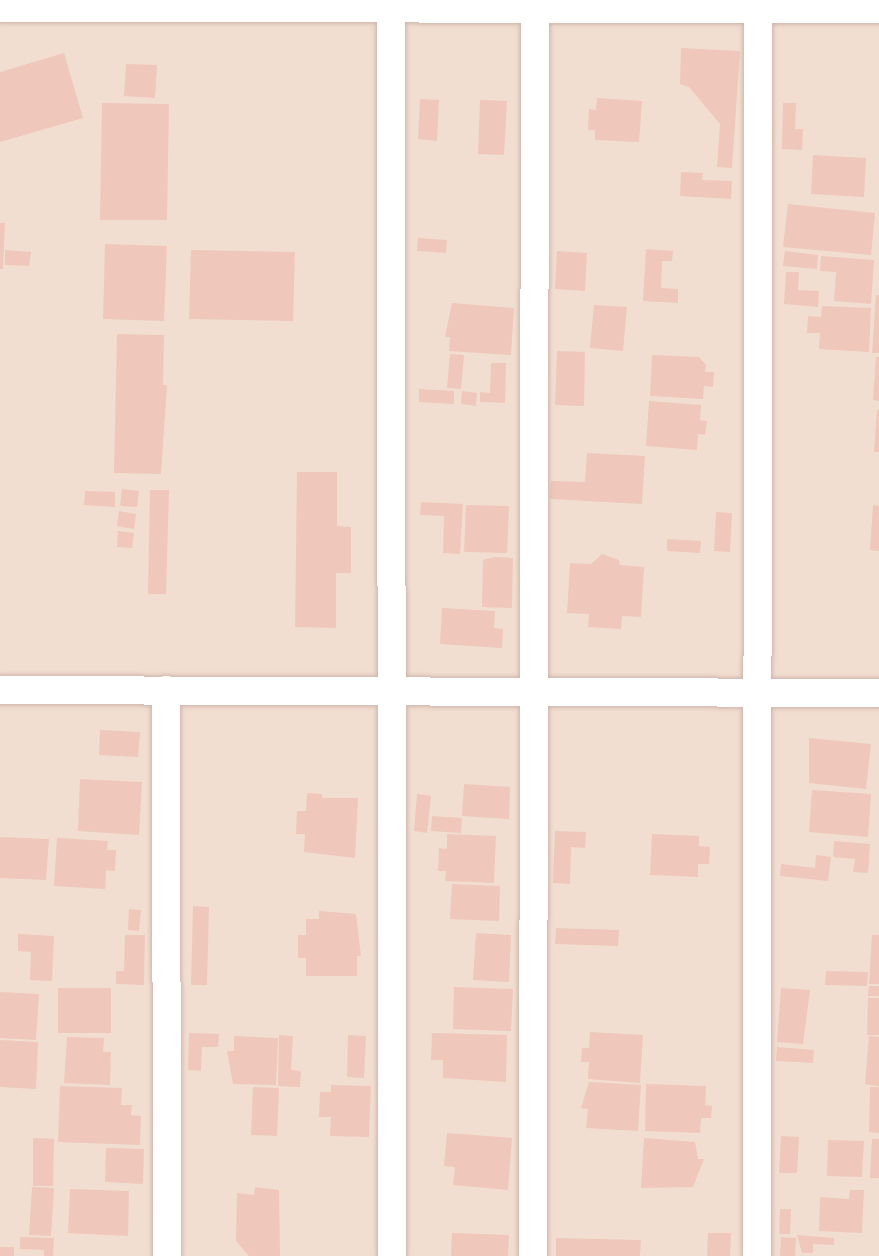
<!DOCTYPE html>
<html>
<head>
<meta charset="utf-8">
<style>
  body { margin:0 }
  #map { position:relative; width:879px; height:1256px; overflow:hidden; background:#fbede2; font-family:Cabin,sans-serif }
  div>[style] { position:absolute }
  .residential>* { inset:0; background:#f2ded1 }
  .building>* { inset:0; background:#efc7bb }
  .roads { filter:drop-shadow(0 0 2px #ceb5ac) drop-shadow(0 0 2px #ceb5ac) }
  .minor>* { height:28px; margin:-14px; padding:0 14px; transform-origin:14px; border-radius:14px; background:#fff }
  span { translate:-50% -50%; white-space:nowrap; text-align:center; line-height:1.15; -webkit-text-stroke:6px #fef2e8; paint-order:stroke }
</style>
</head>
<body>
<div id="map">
  <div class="residential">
    <div style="clip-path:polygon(0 0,879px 0,879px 1256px,0 1256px)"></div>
  </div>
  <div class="building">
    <div style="clip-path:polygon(681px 48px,740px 51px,732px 168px,717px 167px,720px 124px,689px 87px,680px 84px)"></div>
    <div style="clip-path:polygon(64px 53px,83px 118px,0 142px,0 72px)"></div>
    <div style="clip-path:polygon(126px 64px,157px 65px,155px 98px,124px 96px)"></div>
    <div style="clip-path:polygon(597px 98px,642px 101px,639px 142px,595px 140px,595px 130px,588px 130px,589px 109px,596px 110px)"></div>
    <div style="clip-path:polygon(420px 99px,439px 100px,437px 141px,418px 139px)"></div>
    <div style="clip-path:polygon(480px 100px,507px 101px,504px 155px,478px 154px)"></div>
    <div style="clip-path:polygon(102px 103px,169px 104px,167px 220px,100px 220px)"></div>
    <div style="clip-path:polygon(783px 103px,796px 103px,795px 129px,803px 129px,802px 150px,782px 149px)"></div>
    <div style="clip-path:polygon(813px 155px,866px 158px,864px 197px,811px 194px)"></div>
    <div style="clip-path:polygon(681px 172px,703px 173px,702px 180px,732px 181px,731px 199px,680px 196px)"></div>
    <div style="clip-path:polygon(788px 204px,875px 213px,871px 255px,783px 247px)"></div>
    <div style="clip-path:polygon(0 223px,5px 223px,3px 269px,0 269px)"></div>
    <div style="clip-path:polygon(418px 238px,447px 240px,446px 253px,417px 251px)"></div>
    <div style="clip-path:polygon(105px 244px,167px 246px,164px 321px,103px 319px)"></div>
    <div style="clip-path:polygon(646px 249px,673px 251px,672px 261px,662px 261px,661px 288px,678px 289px,678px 303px,643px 301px)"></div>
    <div style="clip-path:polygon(5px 250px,31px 252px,29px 266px,5px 265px)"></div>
    <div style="clip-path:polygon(191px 250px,295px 252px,293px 321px,189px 319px)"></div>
    <div style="clip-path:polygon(557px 251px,587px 253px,585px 291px,555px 289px)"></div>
    <div style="clip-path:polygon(785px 251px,818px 255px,817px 269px,783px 266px)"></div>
    <div style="clip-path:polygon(821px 256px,874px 260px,871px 304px,834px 301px,836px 272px,820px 271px)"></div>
    <div style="clip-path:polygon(786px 272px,799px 272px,798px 290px,819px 291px,818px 307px,784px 304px)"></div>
    <div style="clip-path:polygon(876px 295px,879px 295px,879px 353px,872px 353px)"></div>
    <div style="clip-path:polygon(452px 303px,514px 308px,511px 355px,449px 351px,450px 337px,445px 337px)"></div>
    <div style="clip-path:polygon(594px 305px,627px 307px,623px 351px,590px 348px)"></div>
    <div style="clip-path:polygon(822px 306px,871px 308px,869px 352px,819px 349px,820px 333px,807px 333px,808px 316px,821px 317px)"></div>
    <div style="clip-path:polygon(117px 334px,164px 335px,163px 385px,167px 385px,161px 474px,114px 473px)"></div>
    <div style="clip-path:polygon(557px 351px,585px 352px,584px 406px,555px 405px)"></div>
    <div style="clip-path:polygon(450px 354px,464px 355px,461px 389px,447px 388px)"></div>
    <div style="clip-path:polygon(652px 355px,699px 357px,706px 365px,705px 372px,714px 372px,713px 387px,704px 386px,703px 399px,650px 396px)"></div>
    <div style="clip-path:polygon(876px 357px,879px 357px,879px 401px,873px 400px)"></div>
    <div style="clip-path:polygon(491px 363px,506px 363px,505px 403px,480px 402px,480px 392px,490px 393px)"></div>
    <div style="clip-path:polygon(419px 389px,454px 391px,454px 404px,419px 402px)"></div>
    <div style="clip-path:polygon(462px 391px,477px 393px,476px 406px,461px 404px)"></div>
    <div style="clip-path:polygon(649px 401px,701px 405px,700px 420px,707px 421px,705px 435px,698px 434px,697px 450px,646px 446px)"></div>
    <div style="clip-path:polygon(877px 410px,879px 410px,879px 452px,874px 452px)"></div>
    <div style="clip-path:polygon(587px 453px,645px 456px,642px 504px,550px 499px,551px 481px,585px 482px)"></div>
    <div style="clip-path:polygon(297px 472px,337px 472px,337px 526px,351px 527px,351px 573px,336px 573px,336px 628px,295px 627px)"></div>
    <div style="clip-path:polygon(122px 489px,139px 491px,137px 507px,120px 506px)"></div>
    <div style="clip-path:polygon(150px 490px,169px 490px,166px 594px,148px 594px)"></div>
    <div style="clip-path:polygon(85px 491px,115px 492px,115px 507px,84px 505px)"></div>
    <div style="clip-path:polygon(421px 502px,463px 504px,460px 554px,443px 553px,444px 516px,420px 515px)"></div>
    <div style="clip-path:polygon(466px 505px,509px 506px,507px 553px,464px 552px)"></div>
    <div style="clip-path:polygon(873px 505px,879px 506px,879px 551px,870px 550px)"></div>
    <div style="clip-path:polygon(119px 511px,136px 514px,134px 529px,117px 526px)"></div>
    <div style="clip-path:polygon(716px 512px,732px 513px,730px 552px,714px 551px)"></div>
    <div style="clip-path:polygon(118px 531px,134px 533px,132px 548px,117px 547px)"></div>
    <div style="clip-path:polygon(667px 539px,701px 541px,700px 553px,667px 551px)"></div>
    <div style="clip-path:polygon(602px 554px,619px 560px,620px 565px,644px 567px,641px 617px,622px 616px,621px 629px,588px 627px,589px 614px,567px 613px,570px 563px,591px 564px)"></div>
    <div style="clip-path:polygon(494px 557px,513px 558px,512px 608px,482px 607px,483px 560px)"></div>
    <div style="clip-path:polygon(442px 608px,495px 611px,494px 628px,503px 629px,502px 648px,440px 644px)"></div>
    <div style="clip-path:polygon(100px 730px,140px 732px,138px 757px,99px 755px)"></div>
    <div style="clip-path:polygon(809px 738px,871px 744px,866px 789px,809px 783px)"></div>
    <div style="clip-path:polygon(80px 779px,142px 782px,139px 835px,78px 831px)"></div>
    <div style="clip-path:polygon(464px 784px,510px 787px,509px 819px,462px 816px)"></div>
    <div style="clip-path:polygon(812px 790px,871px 794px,868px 837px,809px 832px)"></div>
    <div style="clip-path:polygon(307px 793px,322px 794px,322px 798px,358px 798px,355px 858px,304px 852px,305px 834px,296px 834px,297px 811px,306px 811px)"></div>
    <div style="clip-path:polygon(417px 794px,431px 796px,427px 833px,414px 831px)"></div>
    <div style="clip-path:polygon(432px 816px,462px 818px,461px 833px,431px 831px)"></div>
    <div style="clip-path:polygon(555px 831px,586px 832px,585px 848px,571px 847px,570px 884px,553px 883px)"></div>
    <div style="clip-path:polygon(447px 834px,496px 836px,494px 883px,445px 881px,446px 871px,438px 871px,439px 848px,447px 849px)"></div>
    <div style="clip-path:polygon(652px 834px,699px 836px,699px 846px,710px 847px,709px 864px,698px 864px,698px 877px,650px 875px)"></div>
    <div style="clip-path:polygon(0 837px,49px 839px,46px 880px,0 878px)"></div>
    <div style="clip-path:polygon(57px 838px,108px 841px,107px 850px,116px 850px,115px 871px,106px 870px,105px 889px,54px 886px)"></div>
    <div style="clip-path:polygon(834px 841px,870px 844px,868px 873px,853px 872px,855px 859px,833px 857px)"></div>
    <div style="clip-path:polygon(816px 855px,831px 857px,828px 881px,780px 876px,781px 864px,815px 868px)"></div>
    <div style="clip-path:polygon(452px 884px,500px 886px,499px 921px,450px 919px)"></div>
    <div style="clip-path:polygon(193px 906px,209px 907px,207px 985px,191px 985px)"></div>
    <div style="clip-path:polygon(129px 909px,141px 910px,139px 931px,128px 930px)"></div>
    <div style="clip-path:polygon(319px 911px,356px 914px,361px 956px,357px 956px,357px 976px,306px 976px,306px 958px,298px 958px,298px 935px,306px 935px,306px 919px,319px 919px)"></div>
    <div style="clip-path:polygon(556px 928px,619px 930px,618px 946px,555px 944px)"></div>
    <div style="clip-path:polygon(476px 933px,511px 935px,509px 982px,473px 980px)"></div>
    <div style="clip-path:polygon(18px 934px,54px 936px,52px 981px,30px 980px,31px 952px,18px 951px)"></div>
    <div style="clip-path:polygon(125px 935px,145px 935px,144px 985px,116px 984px,116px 971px,124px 971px)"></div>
    <div style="clip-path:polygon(872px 935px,879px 935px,879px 984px,869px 984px)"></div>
    <div style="clip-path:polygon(826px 971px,868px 972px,867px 986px,825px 985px)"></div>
    <div style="clip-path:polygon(869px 986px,879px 986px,879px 996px,868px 996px)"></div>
    <div style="clip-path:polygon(454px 987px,513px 989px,511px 1031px,453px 1029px)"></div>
    <div style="clip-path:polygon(58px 988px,111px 988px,111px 1033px,58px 1033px)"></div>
    <div style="clip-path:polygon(781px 988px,810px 990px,803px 1044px,777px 1042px)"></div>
    <div style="clip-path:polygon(0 992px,39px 994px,36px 1040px,0 1038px)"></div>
    <div style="clip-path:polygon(868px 998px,879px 998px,879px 1035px,867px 1035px)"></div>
    <div style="clip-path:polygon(590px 1032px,643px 1035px,640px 1083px,588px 1079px,589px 1062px,581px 1062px,582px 1048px,589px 1048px)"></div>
    <div style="clip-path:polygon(189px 1033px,219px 1034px,218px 1047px,202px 1047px,201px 1071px,188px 1070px)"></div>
    <div style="clip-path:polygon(432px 1033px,507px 1035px,506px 1082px,443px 1078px,443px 1060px,431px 1060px)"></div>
    <div style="clip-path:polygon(279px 1035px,293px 1036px,291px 1070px,301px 1071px,300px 1087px,278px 1086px)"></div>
    <div style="clip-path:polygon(348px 1035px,366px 1036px,364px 1078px,347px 1077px)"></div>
    <div style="clip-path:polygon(234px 1036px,278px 1038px,276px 1085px,233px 1084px,227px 1051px,234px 1051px)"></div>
    <div style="clip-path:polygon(869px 1036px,879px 1037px,879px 1086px,865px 1084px)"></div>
    <div style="clip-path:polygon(67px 1037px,104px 1038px,103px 1052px,111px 1052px,110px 1085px,64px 1083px)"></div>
    <div style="clip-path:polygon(0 1040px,38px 1042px,36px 1089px,0 1087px)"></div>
    <div style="clip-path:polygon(777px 1047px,814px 1050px,813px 1063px,776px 1061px)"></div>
    <div style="clip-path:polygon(589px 1082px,641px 1085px,638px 1131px,586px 1128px,588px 1109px,581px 1108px)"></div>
    <div style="clip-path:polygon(646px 1084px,706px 1086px,705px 1105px,712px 1106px,711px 1118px,701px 1118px,700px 1133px,645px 1131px)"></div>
    <div style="clip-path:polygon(331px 1085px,371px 1086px,369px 1137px,330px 1136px,331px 1117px,319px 1117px,320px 1092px,331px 1092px)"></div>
    <div style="clip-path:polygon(60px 1086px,122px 1088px,121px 1105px,132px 1105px,131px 1115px,141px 1116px,140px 1145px,58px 1142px)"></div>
    <div style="clip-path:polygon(253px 1087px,279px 1088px,277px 1136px,251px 1135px)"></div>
    <div style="clip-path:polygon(870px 1087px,879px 1087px,879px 1133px,869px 1132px)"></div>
    <div style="clip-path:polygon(447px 1133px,512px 1138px,508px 1190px,453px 1185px,455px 1167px,444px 1166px)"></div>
    <div style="clip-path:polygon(781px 1136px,799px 1137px,797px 1173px,779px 1173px)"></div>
    <div style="clip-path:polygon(33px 1138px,54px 1139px,53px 1186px,33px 1186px)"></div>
    <div style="clip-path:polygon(644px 1138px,695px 1142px,698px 1159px,704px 1159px,693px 1187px,641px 1188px)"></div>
    <div style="clip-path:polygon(872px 1139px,879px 1139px,879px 1178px,870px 1178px)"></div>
    <div style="clip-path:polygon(828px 1140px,864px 1141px,862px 1177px,827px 1176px)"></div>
    <div style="clip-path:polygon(106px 1148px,144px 1149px,143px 1184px,105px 1182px)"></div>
    <div style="clip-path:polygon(32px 1187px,54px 1188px,51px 1236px,29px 1235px)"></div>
    <div style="clip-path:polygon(255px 1187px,279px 1190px,280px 1256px,249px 1256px,236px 1241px,237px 1193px,254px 1195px)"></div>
    <div style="clip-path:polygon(70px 1189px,129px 1191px,128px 1236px,68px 1233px)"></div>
    <div style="clip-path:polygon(850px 1190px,864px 1190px,862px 1233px,819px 1231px,820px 1197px,849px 1199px)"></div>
    <div style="clip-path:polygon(780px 1209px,791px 1209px,790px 1234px,779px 1234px)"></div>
    <div style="clip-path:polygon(452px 1233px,509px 1235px,508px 1256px,451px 1256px)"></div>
    <div style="clip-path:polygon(708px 1233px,731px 1233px,730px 1256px,707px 1256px)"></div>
    <div style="clip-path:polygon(797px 1235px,834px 1238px,834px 1245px,813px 1244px,813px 1253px,802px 1253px)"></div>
    <div style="clip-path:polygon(20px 1237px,54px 1238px,53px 1256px,44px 1256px,44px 1250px,20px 1249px)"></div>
    <div style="clip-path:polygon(781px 1237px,796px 1238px,795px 1256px,780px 1256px)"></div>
    <div style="clip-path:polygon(556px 1238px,641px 1240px,640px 1256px,556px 1256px)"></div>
    <div style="clip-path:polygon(0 1247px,14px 1247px,14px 1256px,0 1256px)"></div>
  </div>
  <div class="roads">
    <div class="minor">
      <div style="left:391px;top:0;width:1256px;rotate:89.95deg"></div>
      <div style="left:0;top:8px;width:879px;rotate:0.07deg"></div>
      <div style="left:0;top:690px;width:879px;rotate:0.2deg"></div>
      <div style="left:166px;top:690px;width:566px;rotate:89.9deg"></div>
      <div style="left:533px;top:1256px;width:1256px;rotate:-89.91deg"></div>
      <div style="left:757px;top:1256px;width:1256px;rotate:-89.95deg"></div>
    </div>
  </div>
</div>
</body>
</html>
